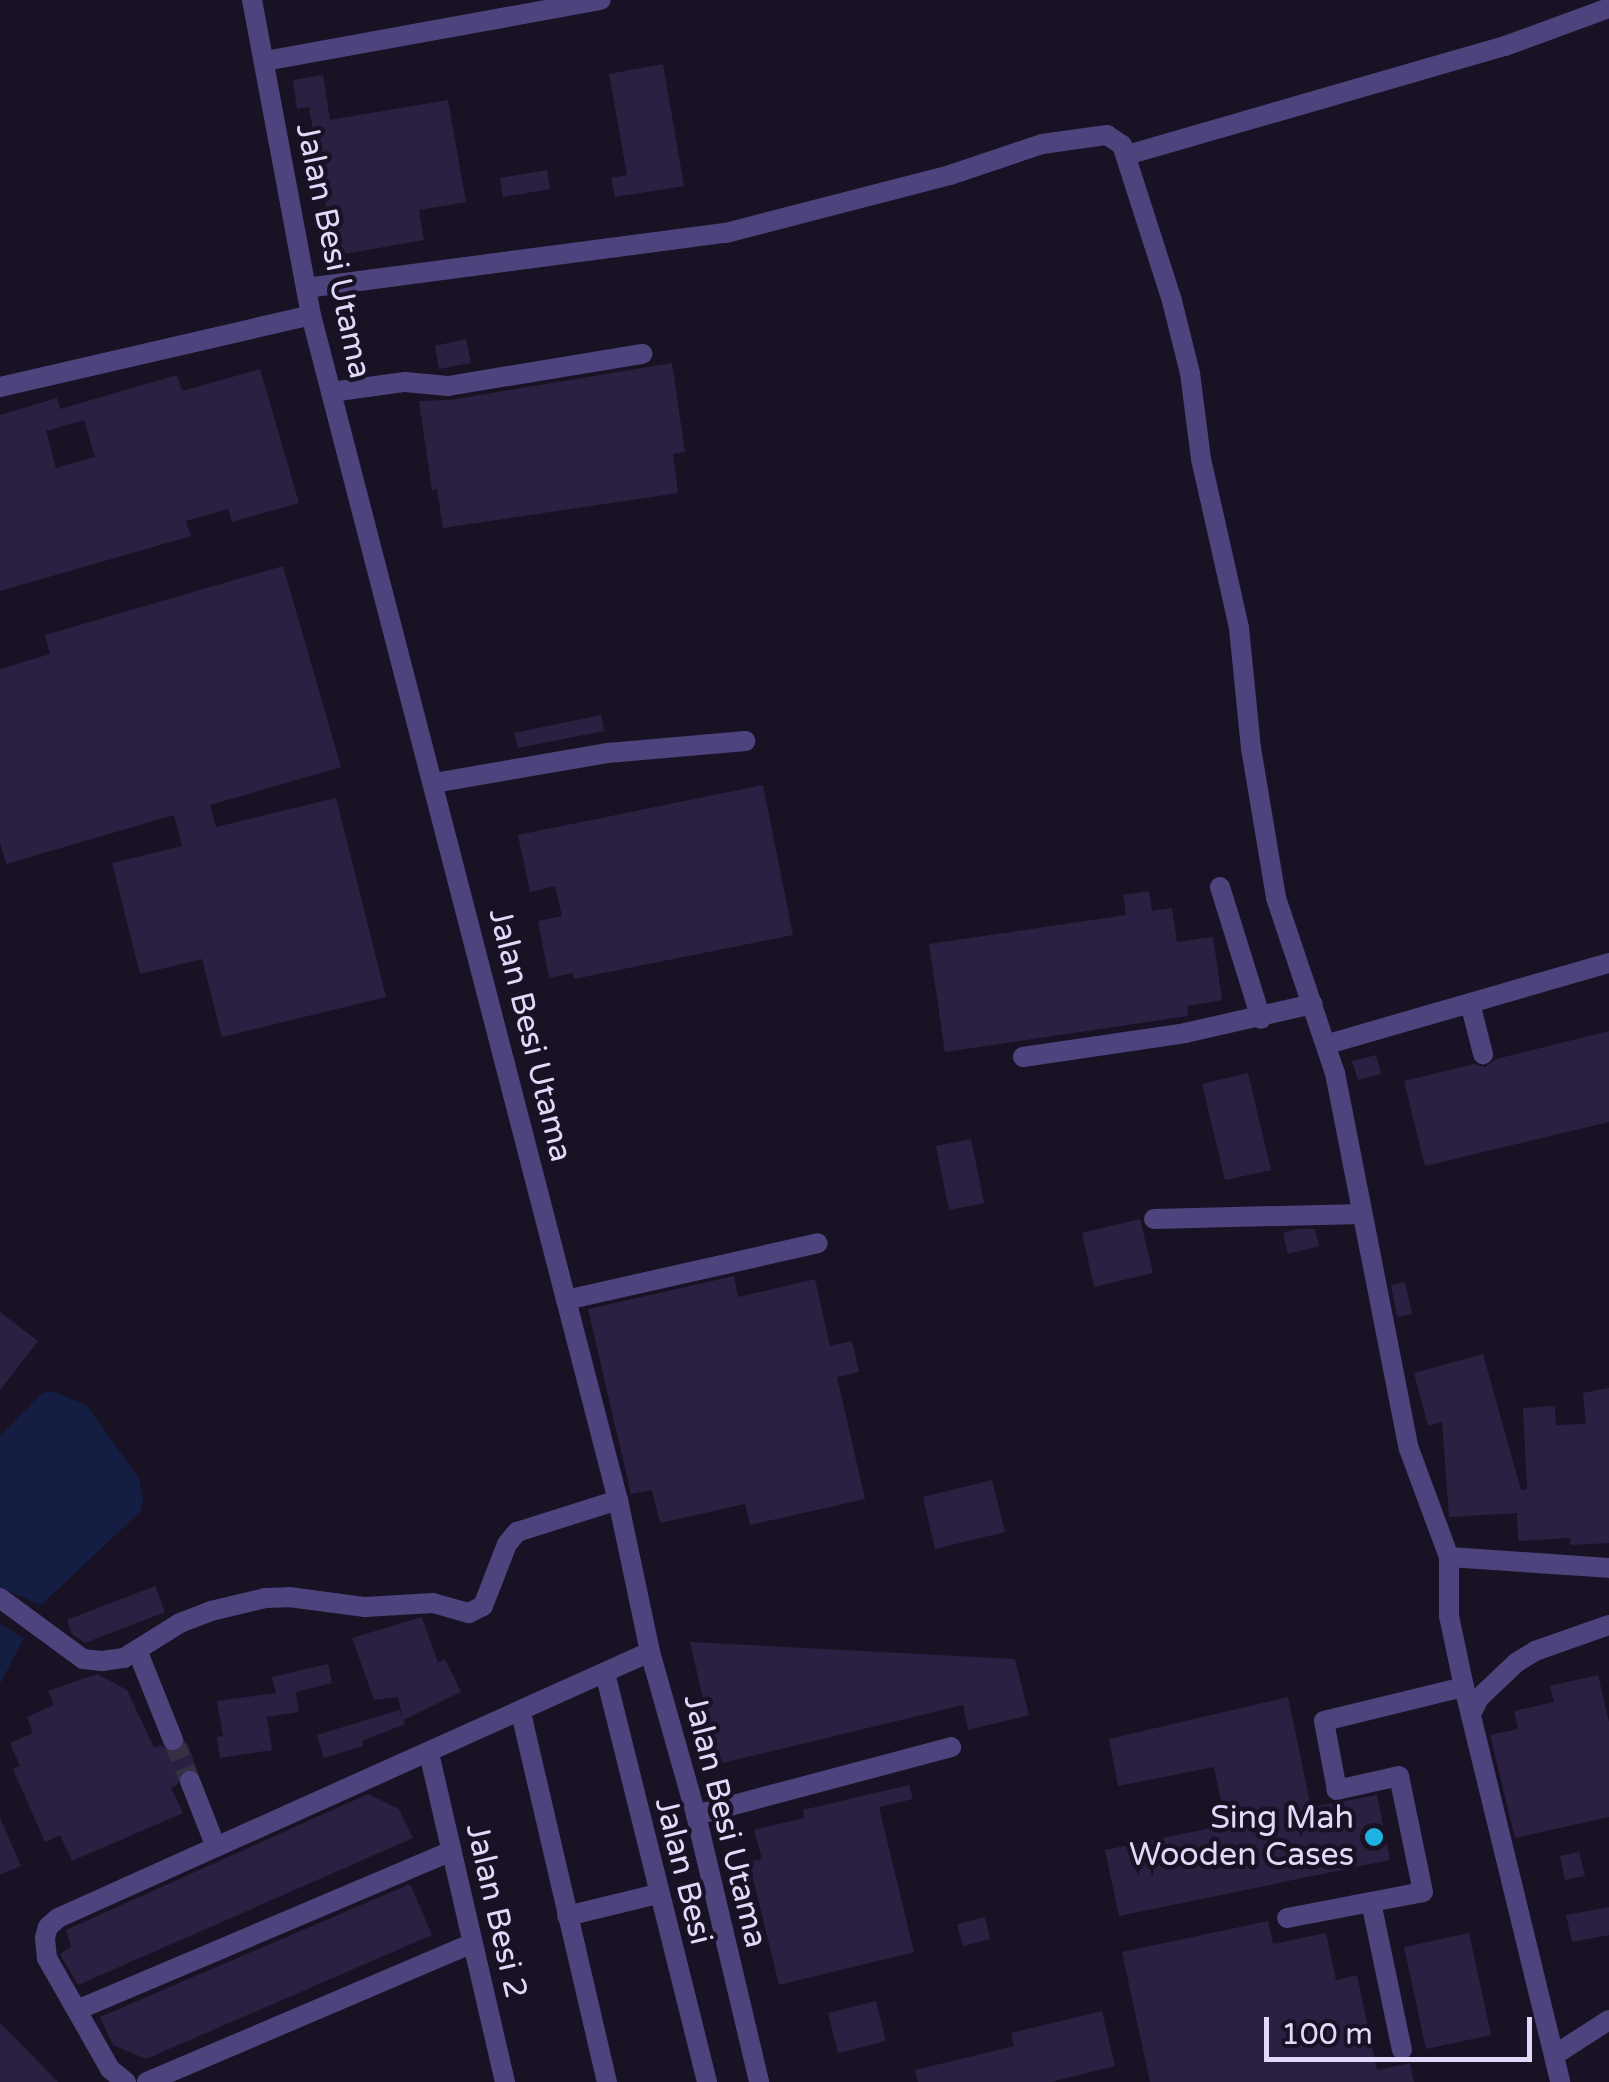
<!DOCTYPE html>
<html>
<head>
<meta charset="utf-8">
<style>
  body { margin:0 }
  #map { position:relative; width:1609px; height:2082px; overflow:hidden; background:#181224; font-family:"Varela Round",sans-serif }
  div>[style] { position:absolute }
  .water>* { inset:0; background:#131e42 }
  .building>* { inset:0; background:#2c2042 }
  .minor-tunnel>* { height:20px; margin-top:-10px; transform-origin:0; background:repeating-linear-gradient(90deg,#363044 0 20px,transparent 0 30px) }
  .minor>* { height:20px; margin:-10px; padding:0 10px; transform-origin:10px; border-radius:10px; background:#4d437d }
  .dots>* { width:28px; height:28px; translate:-50% -50%; box-sizing:border-box; border:5px solid #181224; border-radius:50% }
  span { translate:-50% -50%; white-space:nowrap; text-align:center; line-height:1.15; -webkit-text-stroke:9px #181224; paint-order:stroke }
  .street-label { font-size:32px; color:#e2d9fa }
  .poi-label { font-size:32px; color:#e2d9fa }
  .right { translate:-100% -50%; text-align:right }
  .scale { position:absolute; left:1264px; top:2017px; width:268px; height:45px; box-sizing:border-box; border:5px solid #e2d9fa; border-top:0; padding-left:12px; font-size:30px; line-height:35px; white-space:nowrap; color:#e2d9fa; -webkit-text-stroke:8px #181224; paint-order:stroke }
</style>
</head>
<body>
<div id="map">
  <div class="water">
    <div style="clip-path:polygon(54px 1391px,87px 1406px,139px 1478px,143px 1498px,141px 1511px,41px 1605px,0 1588px,0 1436px,42px 1393px)"></div>
    <div style="clip-path:polygon(0 1624px,24px 1638px,0 1684px)"></div>
  </div>
  <div class="building">
    <div style="clip-path:polygon(663px 64px,684px 186px,615px 197px,611px 178px,627px 175px,609px 74px)"></div>
    <div style="clip-path:polygon(323px 75px,330px 120px,448px 100px,466px 202px,419px 210px,424px 240px,339px 255px,334px 224px,329px 225px,309px 107px,297px 109px,293px 80px)"></div>
    <div style="clip-path:polygon(547px 170px,550px 189px,503px 197px,500px 178px)"></div>
    <div style="clip-path:polygon(466px 339px,471px 363px,439px 369px,435px 346px)"></div>
    <div style="clip-path:polygon(672px 363px,685px 452px,673px 454px,678px 493px,443px 528px,437px 489px,432px 490px,419px 401px,450px 400px)"></div>
    <div style="clip-path:polygon(evenodd,260px 369px,299px 503px,232px 522px,228px 509px,186px 521px,191px 536px,0 591px,0 415px,57px 398px,60px 409px,177px 375px,182px 391px,260px 369px,84px 420px,95px 457px,56px 468px,46px 431px,84px 420px)"></div>
    <div style="clip-path:polygon(283px 566px,341px 767px,210px 805px,216px 827px,336px 798px,386px 997px,222px 1037px,202px 959px,140px 974px,112px 863px,182px 846px,174px 815px,6px 864px,0 842px,0 669px,50px 654px,45px 635px)"></div>
    <div style="clip-path:polygon(601px 715px,604px 731px,518px 748px,514px 733px)"></div>
    <div style="clip-path:polygon(763px 785px,793px 935px,574px 979px,573px 973px,549px 978px,538px 921px,562px 916px,555px 886px,530px 892px,518px 835px)"></div>
    <div style="clip-path:polygon(1149px 891px,1152px 911px,1172px 908px,1177px 942px,1213px 937px,1222px 1000px,1187px 1006px,1188px 1016px,945px 1052px,929px 944px,1126px 915px,1123px 895px)"></div>
    <div style="clip-path:polygon(1609px 1031px,1609px 1122px,1425px 1166px,1404px 1081px,1474px 1064px,1485px 1067px,1496px 1059px)"></div>
    <div style="clip-path:polygon(1376px 1055px,1381px 1074px,1358px 1080px,1352px 1061px)"></div>
    <div style="clip-path:polygon(1248px 1073px,1271px 1170px,1225px 1180px,1202px 1084px)"></div>
    <div style="clip-path:polygon(971px 1139px,984px 1203px,949px 1210px,936px 1146px)"></div>
    <div style="clip-path:polygon(1140px 1219px,1153px 1273px,1094px 1287px,1082px 1233px)"></div>
    <div style="clip-path:polygon(1297px 1229px,1315px 1229px,1319px 1246px,1288px 1254px,1283px 1233px)"></div>
    <div style="clip-path:polygon(734px 1276px,738px 1297px,815px 1279px,830px 1346px,852px 1341px,859px 1372px,837px 1377px,865px 1499px,750px 1525px,745px 1504px,660px 1523px,652px 1490px,631px 1494px,588px 1309px)"></div>
    <div style="clip-path:polygon(1405px 1282px,1412px 1314px,1397px 1317px,1391px 1285px)"></div>
    <div style="clip-path:polygon(0 1312px,38px 1341px,0 1390px)"></div>
    <div style="clip-path:polygon(1483px 1354px,1521px 1490px,1527px 1489px,1523px 1408px,1555px 1406px,1556px 1425px,1586px 1424px,1583px 1393px,1609px 1388px,1609px 1543px,1571px 1545px,1570px 1538px,1518px 1541px,1517px 1513px,1449px 1517px,1442px 1422px,1428px 1426px,1414px 1373px)"></div>
    <div style="clip-path:polygon(992px 1480px,1005px 1532px,935px 1549px,923px 1497px)"></div>
    <div style="clip-path:polygon(155px 1586px,165px 1612px,85px 1643px,72px 1634px,67px 1620px)"></div>
    <div style="clip-path:polygon(422px 1617px,438px 1663px,445px 1659px,461px 1692px,403px 1720px,398px 1697px,374px 1700px,352px 1638px)"></div>
    <div style="clip-path:polygon(690px 1642px,1015px 1659px,1029px 1715px,968px 1730px,963px 1705px,718px 1764px)"></div>
    <div style="clip-path:polygon(328px 1664px,332px 1683px,296px 1692px,299px 1712px,267px 1717px,272px 1750px,220px 1758px,217px 1737px,223px 1736px,217px 1701px,276px 1693px,272px 1677px)"></div>
    <div style="clip-path:polygon(97px 1674px,127px 1690px,154px 1748px,160px 1745px,177px 1753px,187px 1742px,197px 1770px,184px 1769px,177px 1785px,171px 1788px,183px 1813px,72px 1861px,60px 1835px,45px 1842px,13px 1769px,20px 1766px,10px 1743px,33px 1733px,27px 1717px,54px 1705px,48px 1691px)"></div>
    <div style="clip-path:polygon(1598px 1675px,1609px 1722px,1609px 1817px,1515px 1838px,1490px 1735px,1518px 1729px,1514px 1711px,1554px 1702px,1550px 1686px)"></div>
    <div style="clip-path:polygon(1288px 1697px,1311px 1807px,1377px 1795px,1390px 1860px,1119px 1916px,1105px 1850px,1226px 1825px,1214px 1767px,1118px 1786px,1109px 1739px)"></div>
    <div style="clip-path:polygon(399px 1710px,405px 1724px,362px 1741px,363px 1746px,324px 1758px,317px 1735px)"></div>
    <div style="clip-path:polygon(909px 1785px,913px 1799px,879px 1807px,914px 1952px,779px 1985px,749px 1862px,762px 1859px,754px 1830px,804px 1818px,803px 1810px)"></div>
    <div style="clip-path:polygon(368px 1794px,399px 1809px,413px 1838px,78px 1985px,60px 1954px,71px 1947px,66px 1930px)"></div>
    <div style="clip-path:polygon(0 1818px,21px 1866px,0 1875px)"></div>
    <div style="clip-path:polygon(1579px 1852px,1585px 1876px,1565px 1880px,1560px 1856px)"></div>
    <div style="clip-path:polygon(410px 1884px,432px 1935px,146px 2059px,113px 2045px,100px 2017px)"></div>
    <div style="clip-path:polygon(1609px 1907px,1609px 1935px,1572px 1942px,1566px 1915px)"></div>
    <div style="clip-path:polygon(985px 1917px,990px 1939px,963px 1946px,957px 1924px)"></div>
    <div style="clip-path:polygon(1268px 1921px,1273px 1944px,1326px 1933px,1336px 1980px,1357px 1975px,1377px 2070px,1410px 2063px,1414px 2082px,1150px 2082px,1122px 1952px)"></div>
    <div style="clip-path:polygon(1469px 1933px,1491px 2035px,1426px 2049px,1404px 1947px)"></div>
    <div style="clip-path:polygon(876px 2001px,886px 2041px,838px 2053px,828px 2013px)"></div>
    <div style="clip-path:polygon(1102px 2011px,1115px 2066px,1051px 2082px,918px 2082px,915px 2070px,1014px 2046px,1011px 2033px)"></div>
    <div style="clip-path:polygon(0 2023px,16px 2039px,58px 2082px,0 2082px)"></div>
  </div>
  <div class="minor-tunnel">
    <div style="left:173px;top:1740px;width:44px;rotate:67.5deg"></div>
  </div>
  <div class="minor">
    <div style="left:252px;top:0;width:320px;rotate:79.4deg"></div>
    <div style="left:311px;top:315px;width:1224px;rotate:75.48deg"></div>
    <div style="left:618px;top:1500px;width:155px;rotate:78.1deg"></div>
    <div style="left:650px;top:1652px;width:169px;rotate:74.2deg"></div>
    <div style="left:696px;top:1815px;width:274px;rotate:76.7deg"></div>
    <div style="left:265px;top:61px;width:341px;rotate:-10.3deg"></div>
    <div style="left:1127px;top:155px;width:393px;rotate:-16.1deg"></div>
    <div style="left:1505px;top:46px;width:111px;rotate:-20.1deg"></div>
    <div style="left:306px;top:288px;width:424px;rotate:-7.5deg"></div>
    <div style="left:726px;top:233px;width:231px;rotate:-14.5deg"></div>
    <div style="left:950px;top:175px;width:97px;rotate:-18.6deg"></div>
    <div style="left:1042px;top:144px;width:66px;rotate:-7.9deg"></div>
    <div style="left:1107px;top:135px;width:18px;rotate:34deg"></div>
    <div style="left:1122px;top:145px;width:164px;rotate:72.2deg"></div>
    <div style="left:1172px;top:301px;width:74px;rotate:76deg"></div>
    <div style="left:1190px;top:373px;width:87px;rotate:82.7deg"></div>
    <div style="left:1201px;top:459px;width:173px;rotate:77.3deg"></div>
    <div style="left:1239px;top:628px;width:121px;rotate:84.3deg"></div>
    <div style="left:1251px;top:748px;width:152px;rotate:80.5deg"></div>
    <div style="left:1276px;top:898px;width:185px;rotate:71.4deg"></div>
    <div style="left:1335px;top:1073px;width:383px;rotate:78.9deg"></div>
    <div style="left:1409px;top:1449px;width:115px;rotate:69.7deg"></div>
    <div style="left:1449px;top:1557px;width:59px;rotate:90deg"></div>
    <div style="left:1449px;top:1616px;width:73px;rotate:78.1deg"></div>
    <div style="left:1464px;top:1687px;width:406px;rotate:76.3deg"></div>
    <div style="left:0;top:387px;width:319px;rotate:-13deg"></div>
    <div style="left:331px;top:392px;width:75px;rotate:-7.7deg"></div>
    <div style="left:405px;top:382px;width:43px;rotate:5.3deg"></div>
    <div style="left:448px;top:386px;width:197px;rotate:-9.4deg"></div>
    <div style="left:434px;top:783px;width:177px;rotate:-9.8deg"></div>
    <div style="left:608px;top:753px;width:138px;rotate:-5deg"></div>
    <div style="left:1220px;top:887px;width:138px;rotate:72.7deg"></div>
    <div style="left:1470px;top:1003px;width:53px;rotate:75.7deg"></div>
    <div style="left:1328px;top:1044px;width:292px;rotate:-16.1deg"></div>
    <div style="left:1023px;top:1057px;width:164px;rotate:-8.4deg"></div>
    <div style="left:1185px;top:1033px;width:131px;rotate:-12.8deg"></div>
    <div style="left:1154px;top:1219px;width:208px;rotate:-1.4deg"></div>
    <div style="left:566px;top:1300px;width:258px;rotate:-12.7deg"></div>
    <div style="left:1449px;top:1557px;width:160px;rotate:3.9deg"></div>
    <div style="left:0;top:1598px;width:103px;rotate:36.3deg"></div>
    <div style="left:83px;top:1659px;width:19px;rotate:6deg"></div>
    <div style="left:102px;top:1661px;width:22px;rotate:-8deg"></div>
    <div style="left:124px;top:1658px;width:66px;rotate:-32deg"></div>
    <div style="left:180px;top:1623px;width:33px;rotate:-21deg"></div>
    <div style="left:211px;top:1611px;width:56px;rotate:-13.5deg"></div>
    <div style="left:265px;top:1598px;width:24px;rotate:-2deg"></div>
    <div style="left:289px;top:1597px;width:77px;rotate:7.5deg"></div>
    <div style="left:365px;top:1607px;width:68px;rotate:-3.4deg"></div>
    <div style="left:433px;top:1603px;width:37px;rotate:16deg"></div>
    <div style="left:469px;top:1613px;width:16px;rotate:-27deg"></div>
    <div style="left:483px;top:1606px;width:66px;rotate:-68.8deg"></div>
    <div style="left:507px;top:1544px;width:16px;rotate:-50deg"></div>
    <div style="left:517px;top:1532px;width:106px;rotate:-17.6deg"></div>
    <div style="left:137px;top:1650px;width:97px;rotate:68.2deg"></div>
    <div style="left:605px;top:1673px;width:422px;rotate:76deg"></div>
    <div style="left:521px;top:1713px;width:379px;rotate:76.9deg"></div>
    <div style="left:1471px;top:1714px;width:18px;rotate:-63deg"></div>
    <div style="left:1479px;top:1698px;width:52px;rotate:-43.5deg"></div>
    <div style="left:1517px;top:1662px;width:21px;rotate:-31deg"></div>
    <div style="left:1535px;top:1651px;width:78px;rotate:-19.4deg"></div>
    <div style="left:429px;top:1753px;width:338px;rotate:77deg"></div>
    <div style="left:190px;top:1781px;width:71px;rotate:68.5deg"></div>
    <div style="left:696px;top:1815px;width:264px;rotate:-14.9deg"></div>
    <div style="left:1371px;top:1902px;width:151px;rotate:78.2deg"></div>
    <div style="left:567px;top:1916px;width:93px;rotate:-13.7deg"></div>
    <div style="left:1287px;top:1918px;width:138px;rotate:-10.8deg"></div>
    <div style="left:1423px;top:1892px;width:118px;rotate:-101.7deg"></div>
    <div style="left:1399px;top:1776px;width:64px;rotate:167.3deg"></div>
    <div style="left:1337px;top:1790px;width:70px;rotate:-100.7deg"></div>
    <div style="left:1324px;top:1721px;width:144px;rotate:-13.7deg"></div>
    <div style="left:77px;top:2010px;width:407px;rotate:-23deg"></div>
    <div style="left:1556px;top:2054px;width:63px;rotate:-32.7deg"></div>
    <div style="left:126px;top:2082px;width:21px;rotate:-141deg"></div>
    <div style="left:110px;top:2069px;width:128px;rotate:-119.6deg"></div>
    <div style="left:47px;top:1958px;width:20px;rotate:-96deg"></div>
    <div style="left:45px;top:1938px;width:11px;rotate:-75deg"></div>
    <div style="left:48px;top:1927px;width:13px;rotate:-42deg"></div>
    <div style="left:58px;top:1918px;width:649px;rotate:-24.2deg"></div>
    <div style="left:147px;top:2082px;width:354px;rotate:-23.1deg"></div>
  </div>
  <div class="dots">
    <div style="left:1374px;top:1837px;background:#1eb2e2"></div>
  </div>
  <div class="street-label">
    <span style="left:333px;top:251px;rotate:78deg">Jalan Besi Utama</span>
    <span style="left:530px;top:1035px;rotate:76deg">Jalan Besi Utama</span>
    <span style="left:725px;top:1821px;rotate:76deg">Jalan Besi Utama</span>
    <span style="left:683px;top:1871px;rotate:76deg">Jalan Besi</span>
    <span style="left:496px;top:1911px;rotate:77deg">Jalan Besi 2</span>
  </div>
  <div class="poi-label">
    <span class="right" style="left:1354px;top:1837px">Sing Mah<br>Wooden Cases</span>
  </div>
  <div class="scale">100 m</div>
</div>
</body>
</html>
